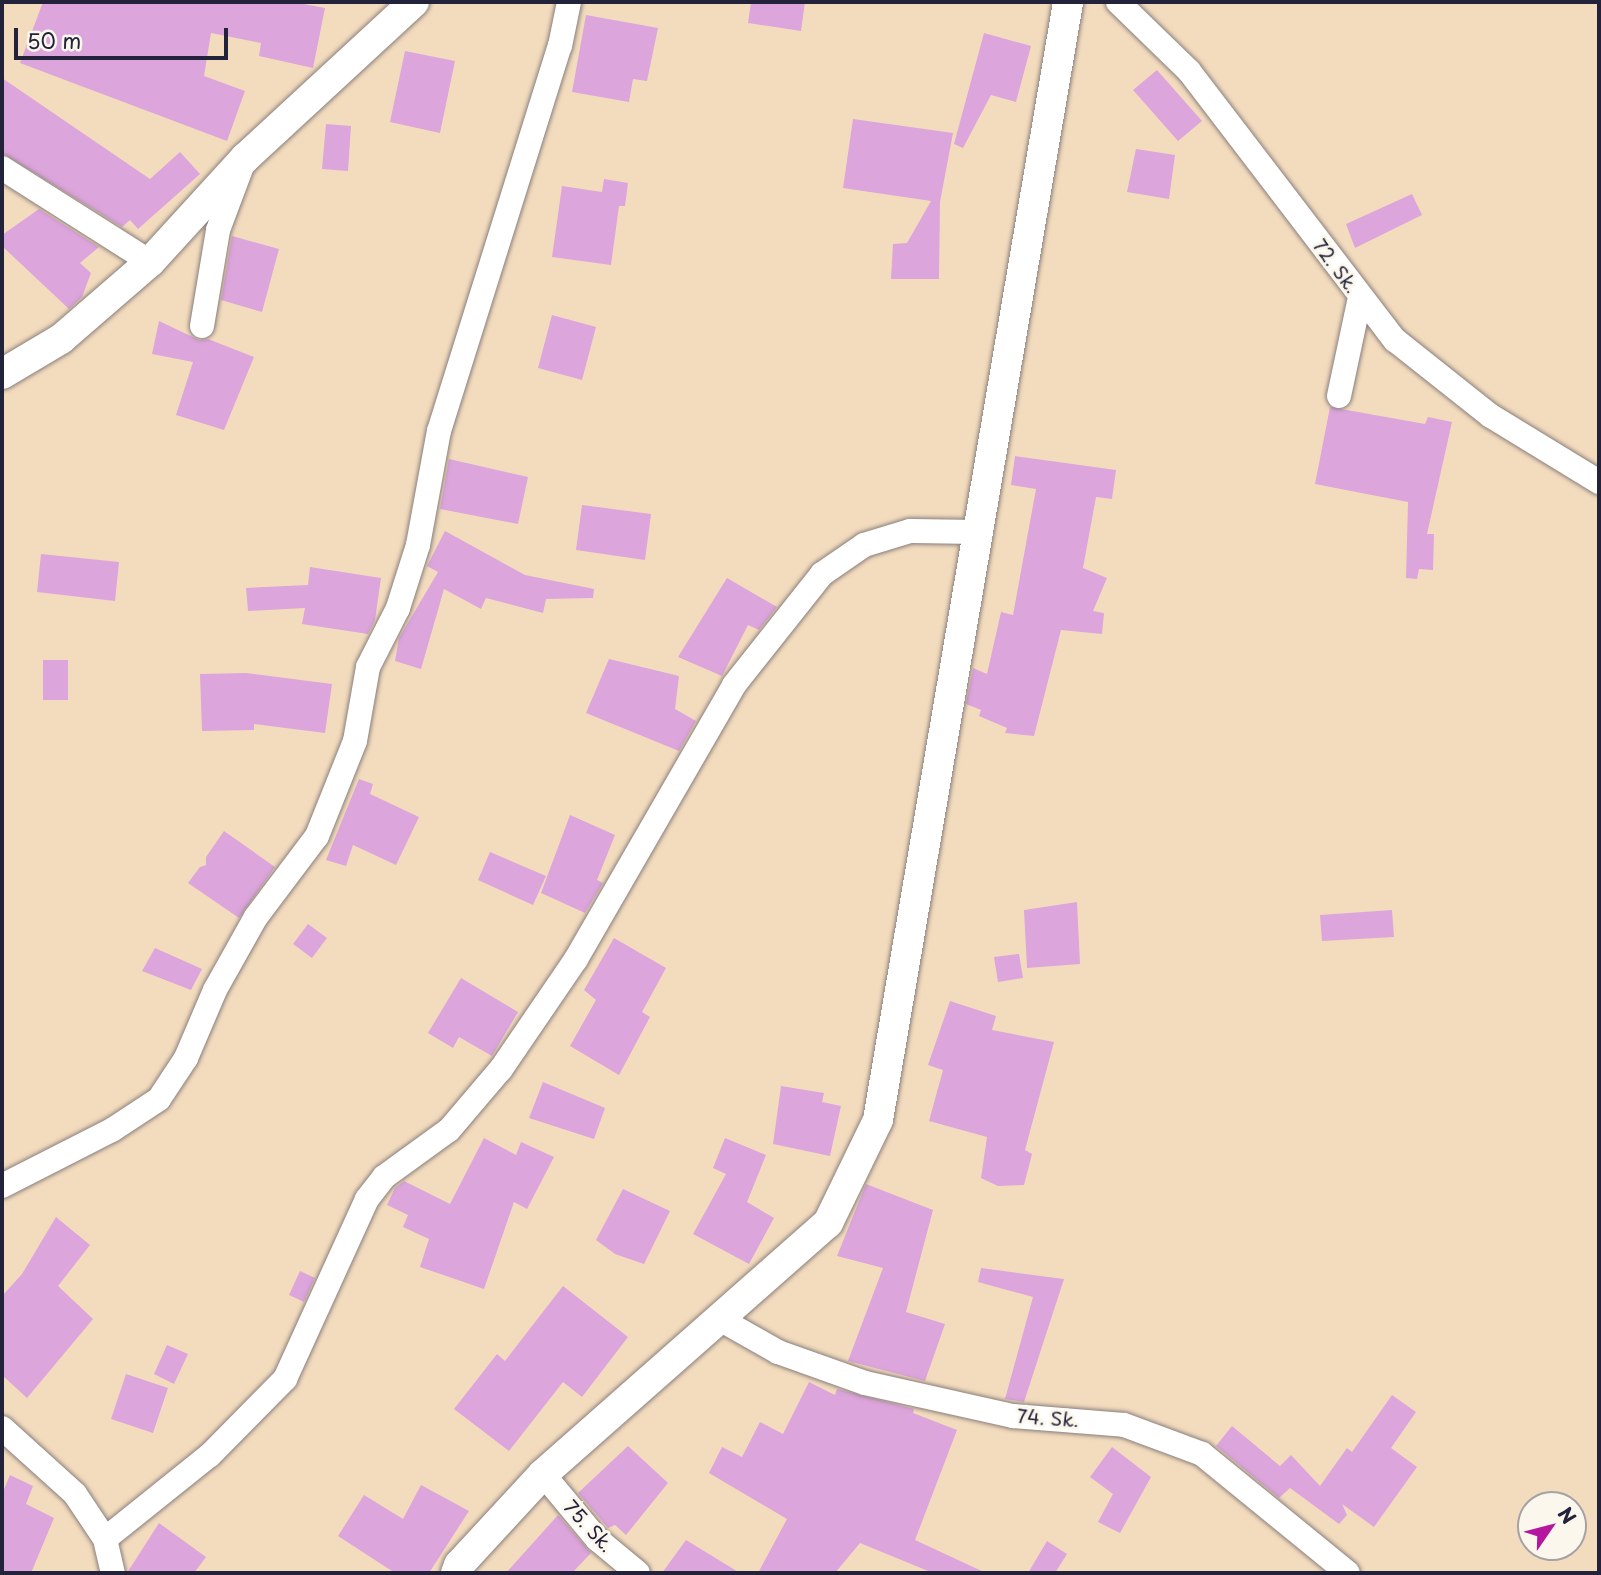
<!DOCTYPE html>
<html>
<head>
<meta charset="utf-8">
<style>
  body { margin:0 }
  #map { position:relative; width:1601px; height:1575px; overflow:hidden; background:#f3dcbe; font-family:"Playpen Sans",sans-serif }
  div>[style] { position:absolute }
  .building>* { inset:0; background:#dca5dc }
  .roads { filter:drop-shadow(0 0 2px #8a7f7c) drop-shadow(0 0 2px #8a7f7c) }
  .minor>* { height:24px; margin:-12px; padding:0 12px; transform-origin:12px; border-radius:12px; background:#fff }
  .tertiary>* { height:30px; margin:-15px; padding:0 15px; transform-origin:15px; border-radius:15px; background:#fff }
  span { translate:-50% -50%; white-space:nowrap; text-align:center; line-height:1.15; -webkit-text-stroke:6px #fbf7ec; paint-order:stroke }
  .street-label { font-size:19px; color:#22223b }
  .frame { position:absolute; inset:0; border:4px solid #22223b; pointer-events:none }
  .north { position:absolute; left:1517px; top:1491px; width:70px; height:70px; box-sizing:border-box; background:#fbf7ec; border:2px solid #a4a2a5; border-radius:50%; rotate:55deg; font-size:19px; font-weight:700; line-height:28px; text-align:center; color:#22223b }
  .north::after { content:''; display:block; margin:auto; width:24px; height:32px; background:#b5179e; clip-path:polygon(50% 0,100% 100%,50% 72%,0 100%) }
  .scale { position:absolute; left:14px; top:28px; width:214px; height:32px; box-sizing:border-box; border:4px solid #22223b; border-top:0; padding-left:9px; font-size:21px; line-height:24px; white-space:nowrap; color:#22223b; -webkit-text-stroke:5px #fbf7ec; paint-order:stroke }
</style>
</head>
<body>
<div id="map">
  <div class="building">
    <div style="clip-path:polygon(43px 2px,293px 2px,325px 8px,313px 68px,259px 56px,261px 43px,211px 33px,204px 76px,245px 91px,227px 141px,20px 63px)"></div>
    <div style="clip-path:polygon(751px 2px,805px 2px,801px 31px,748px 23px)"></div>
    <div style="clip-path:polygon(586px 15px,658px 28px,647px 81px,633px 79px,629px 102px,572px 92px)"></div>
    <div style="clip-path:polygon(984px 33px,1031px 46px,1016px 102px,991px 95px,963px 148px,954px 144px)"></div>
    <div style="clip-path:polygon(405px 51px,455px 61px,440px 133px,390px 122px)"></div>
    <div style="clip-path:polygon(1157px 70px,1202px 121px,1178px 141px,1133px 90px)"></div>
    <div style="clip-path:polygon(2px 78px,150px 179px,180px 152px,200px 174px,138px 229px,130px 220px,122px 227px,2px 153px)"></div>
    <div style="clip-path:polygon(853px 119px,953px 133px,940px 202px,939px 279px,891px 279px,893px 244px,907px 243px,931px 201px,843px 188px)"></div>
    <div style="clip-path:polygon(326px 124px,351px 126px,348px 171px,322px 169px)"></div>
    <div style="clip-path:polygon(1136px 149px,1175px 155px,1169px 199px,1127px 192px)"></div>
    <div style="clip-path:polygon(604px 179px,628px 183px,625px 206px,619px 206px,611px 265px,552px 257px,562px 186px,602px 192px)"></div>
    <div style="clip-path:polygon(1412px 194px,1422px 215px,1355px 248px,1346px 224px)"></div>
    <div style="clip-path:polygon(39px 209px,99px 247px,80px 263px,91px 273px,82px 297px,69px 309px,2px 246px,2px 235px)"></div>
    <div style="clip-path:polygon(232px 236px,279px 249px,262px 312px,221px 300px)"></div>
    <div style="clip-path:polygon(552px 315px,596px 327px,582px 380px,538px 368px)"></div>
    <div style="clip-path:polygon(159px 321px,199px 340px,208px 339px,254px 357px,224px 430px,176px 415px,193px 362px,152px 354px)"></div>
    <div style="clip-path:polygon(1330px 407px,1425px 424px,1428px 417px,1452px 422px,1427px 534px,1434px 534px,1433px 570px,1419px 569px,1417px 579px,1406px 578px,1408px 502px,1315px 484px)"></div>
    <div style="clip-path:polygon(1015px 456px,1116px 470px,1112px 499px,1096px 497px,1083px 568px,1107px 578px,1093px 611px,1104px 613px,1102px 634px,1061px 630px,1034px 736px,1005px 733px,1007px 728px,979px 716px,981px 710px,966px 704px,973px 668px,987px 674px,1001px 612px,1013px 615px,1036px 489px,1011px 485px)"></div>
    <div style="clip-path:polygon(449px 459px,528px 477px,518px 524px,440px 509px)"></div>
    <div style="clip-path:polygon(582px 505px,651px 514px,645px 560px,576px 550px)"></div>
    <div style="clip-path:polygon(445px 531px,525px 575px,594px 589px,593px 598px,546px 599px,543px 613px,486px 598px,481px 609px,444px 589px,421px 669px,395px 661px,399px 638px,438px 572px,427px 566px)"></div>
    <div style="clip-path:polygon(41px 554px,119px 562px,115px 601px,37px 592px)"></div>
    <div style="clip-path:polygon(310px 567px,381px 578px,375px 620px,368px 634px,302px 624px,305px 608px,248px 611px,246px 588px,308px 585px)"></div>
    <div style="clip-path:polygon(727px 578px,777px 607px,759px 630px,748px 625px,722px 676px,678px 657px)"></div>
    <div style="clip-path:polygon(609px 659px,679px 676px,675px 709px,696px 721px,679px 751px,586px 713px)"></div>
    <div style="clip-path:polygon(43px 660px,68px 660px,68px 700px,43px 700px)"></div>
    <div style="clip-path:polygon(246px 673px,332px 684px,325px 733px,254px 724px,254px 730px,202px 731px,200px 674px)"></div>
    <div style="clip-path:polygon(359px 779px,373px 784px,370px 794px,419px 817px,396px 865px,353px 845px,346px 866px,326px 860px)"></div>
    <div style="clip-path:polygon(570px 815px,615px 835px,597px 880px,603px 883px,585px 913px,541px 893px)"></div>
    <div style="clip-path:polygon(224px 831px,275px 867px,239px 918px,188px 883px,200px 867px,206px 865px,206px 857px)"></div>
    <div style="clip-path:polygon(490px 852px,546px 876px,533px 905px,478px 880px)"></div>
    <div style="clip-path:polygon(1077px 902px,1080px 964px,1027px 968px,1024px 910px)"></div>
    <div style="clip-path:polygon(1392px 910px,1394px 937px,1322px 941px,1320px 915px)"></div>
    <div style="clip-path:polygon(308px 924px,327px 938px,312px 958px,293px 944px)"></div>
    <div style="clip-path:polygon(614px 938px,666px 968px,642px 1012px,650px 1017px,619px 1075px,570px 1046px,596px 1000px,584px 990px)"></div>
    <div style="clip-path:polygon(155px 948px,202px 969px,191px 990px,142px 971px)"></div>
    <div style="clip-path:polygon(1019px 954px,1023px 978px,998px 982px,994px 957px)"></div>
    <div style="clip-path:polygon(461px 978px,518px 1012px,492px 1056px,459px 1037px,453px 1048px,428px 1033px)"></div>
    <div style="clip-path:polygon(950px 1001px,996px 1016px,992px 1030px,1054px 1042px,1025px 1150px,1032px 1154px,1024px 1185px,998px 1186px,981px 1178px,987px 1137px,929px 1121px,943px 1070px,928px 1065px)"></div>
    <div style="clip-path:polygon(543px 1082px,605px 1108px,594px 1139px,529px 1118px)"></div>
    <div style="clip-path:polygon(781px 1086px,824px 1093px,822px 1102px,841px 1106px,830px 1156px,773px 1144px)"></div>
    <div style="clip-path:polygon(484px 1138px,516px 1155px,521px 1142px,554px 1157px,527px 1209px,514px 1202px,484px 1289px,420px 1267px,429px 1239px,403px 1227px,408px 1215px,387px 1205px,395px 1188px,404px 1181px,450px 1204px)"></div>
    <div style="clip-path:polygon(725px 1138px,766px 1155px,747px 1202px,774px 1218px,749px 1264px,693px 1234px,726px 1174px,713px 1168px)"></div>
    <div style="clip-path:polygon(866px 1184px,933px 1210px,906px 1312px,945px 1324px,925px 1381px,848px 1361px,883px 1268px,837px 1256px)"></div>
    <div style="clip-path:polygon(623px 1189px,670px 1211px,644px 1264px,615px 1254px,596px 1240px)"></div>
    <div style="clip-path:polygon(56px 1217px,90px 1245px,58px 1286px,93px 1319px,27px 1398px,2px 1375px,2px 1296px,22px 1274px)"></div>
    <div style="clip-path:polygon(981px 1268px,1064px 1279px,1024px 1402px,1005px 1399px,1033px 1297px,978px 1282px)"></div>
    <div style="clip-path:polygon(300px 1271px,315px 1278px,304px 1302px,289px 1295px)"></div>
    <div style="clip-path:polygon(563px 1286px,628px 1337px,582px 1397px,563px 1382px,509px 1451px,454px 1409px,497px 1354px,505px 1361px)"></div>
    <div style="clip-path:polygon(167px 1345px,188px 1354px,174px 1384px,154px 1374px)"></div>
    <div style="clip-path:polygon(126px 1374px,168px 1388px,153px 1433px,111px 1419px)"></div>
    <div style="clip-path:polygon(809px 1382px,835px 1395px,837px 1389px,914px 1409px,913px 1413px,957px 1430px,915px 1540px,986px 1573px,933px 1573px,860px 1543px,835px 1573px,758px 1573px,787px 1519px,709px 1473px,722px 1447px,742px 1457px,760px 1422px,783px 1434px)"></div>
    <div style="clip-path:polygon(1392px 1395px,1416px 1412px,1391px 1448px,1417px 1467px,1374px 1527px,1342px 1504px,1347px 1515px,1339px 1524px,1290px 1488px,1279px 1498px,1216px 1446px,1232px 1426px,1280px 1466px,1291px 1455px,1320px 1486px,1347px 1448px,1352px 1452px)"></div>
    <div style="clip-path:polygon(628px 1446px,668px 1483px,626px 1535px,615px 1525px,608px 1528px,578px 1493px)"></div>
    <div style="clip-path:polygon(1112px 1447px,1151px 1477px,1120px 1533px,1098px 1522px,1113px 1494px,1090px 1477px)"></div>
    <div style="clip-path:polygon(10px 1475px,33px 1486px,26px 1504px,54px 1518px,31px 1573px,2px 1573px,2px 1494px)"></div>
    <div style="clip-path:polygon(421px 1485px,469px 1511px,429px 1573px,395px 1573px,338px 1536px,364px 1495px,403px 1519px)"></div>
    <div style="clip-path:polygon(558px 1515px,591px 1553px,572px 1573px,506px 1573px)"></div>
    <div style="clip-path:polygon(159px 1523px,206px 1557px,194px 1573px,127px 1573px)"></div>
    <div style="clip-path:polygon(686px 1540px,740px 1573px,662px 1573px)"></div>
    <div style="clip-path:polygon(1047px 1541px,1067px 1554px,1055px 1573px,1028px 1573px)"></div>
  </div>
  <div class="roads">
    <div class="minor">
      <div style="left:1118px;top:2px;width:99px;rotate:44.2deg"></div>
      <div style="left:1189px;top:71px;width:339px;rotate:52.6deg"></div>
      <div style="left:1395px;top:340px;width:122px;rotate:38.4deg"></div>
      <div style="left:1491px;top:416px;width:127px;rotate:31.4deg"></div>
      <div style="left:2px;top:168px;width:175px;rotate:32.4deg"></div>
      <div style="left:202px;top:326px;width:97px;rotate:-80.5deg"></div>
      <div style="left:218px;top:230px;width:68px;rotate:-69.4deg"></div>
      <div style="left:1339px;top:396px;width:101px;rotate:-78deg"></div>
      <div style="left:2px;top:1186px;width:123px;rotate:-27deg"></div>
      <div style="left:112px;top:1130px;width:56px;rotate:-33.4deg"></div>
      <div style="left:159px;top:1099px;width:49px;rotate:-56.6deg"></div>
      <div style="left:186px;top:1058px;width:74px;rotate:-66.9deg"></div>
      <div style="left:215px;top:990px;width:84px;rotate:-60.7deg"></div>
      <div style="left:256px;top:917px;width:101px;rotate:-53deg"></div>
      <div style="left:317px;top:836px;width:102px;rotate:-68.2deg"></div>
      <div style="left:355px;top:741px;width:75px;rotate:-80deg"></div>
      <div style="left:368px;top:667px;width:66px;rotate:-63deg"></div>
      <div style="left:398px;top:608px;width:66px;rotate:-72.4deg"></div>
      <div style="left:418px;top:545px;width:116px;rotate:-79.6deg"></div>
      <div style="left:439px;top:431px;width:404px;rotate:-72.6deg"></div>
      <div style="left:560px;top:46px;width:45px;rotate:-78.4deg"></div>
      <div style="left:718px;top:1318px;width:69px;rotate:29.5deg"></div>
      <div style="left:778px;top:1352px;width:92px;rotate:19.6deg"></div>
      <div style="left:865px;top:1383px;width:152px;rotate:12.6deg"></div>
      <div style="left:1013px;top:1416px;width:111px;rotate:4.6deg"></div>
      <div style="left:1124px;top:1425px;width:83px;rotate:20.4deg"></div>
      <div style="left:1202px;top:1454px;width:188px;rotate:39.2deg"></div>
      <div style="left:2px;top:1428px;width:98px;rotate:42.1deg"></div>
      <div style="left:75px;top:1494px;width:54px;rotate:56.3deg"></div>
      <div style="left:105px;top:1539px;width:35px;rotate:77deg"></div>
      <div style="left:543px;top:1474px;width:85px;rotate:50.3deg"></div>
      <div style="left:597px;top:1539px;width:53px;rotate:39.7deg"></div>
      <div style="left:105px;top:1539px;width:134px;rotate:-38.7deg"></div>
      <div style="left:210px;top:1455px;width:107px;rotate:-45.4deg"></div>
      <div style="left:285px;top:1379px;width:198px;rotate:-65.5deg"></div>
      <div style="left:367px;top:1199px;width:28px;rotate:-52deg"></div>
      <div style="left:384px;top:1177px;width:80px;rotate:-35.9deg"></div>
      <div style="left:449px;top:1130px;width:80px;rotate:-49.6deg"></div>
      <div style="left:501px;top:1069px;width:133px;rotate:-55.7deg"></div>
      <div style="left:576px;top:959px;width:316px;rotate:-60deg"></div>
      <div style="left:734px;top:685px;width:142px;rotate:-51.6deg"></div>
      <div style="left:822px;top:574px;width:51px;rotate:-34.6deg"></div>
      <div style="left:864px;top:545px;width:48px;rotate:-16.9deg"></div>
      <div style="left:910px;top:531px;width:71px;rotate:0.8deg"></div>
    </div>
    <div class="tertiary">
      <div style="left:2px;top:374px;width:69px;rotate:-30.7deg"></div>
      <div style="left:61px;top:339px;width:118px;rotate:-40.9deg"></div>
      <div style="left:150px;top:262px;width:141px;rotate:-47.6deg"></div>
      <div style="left:245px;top:158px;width:230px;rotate:-42.7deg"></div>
      <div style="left:456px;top:1573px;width:9px;rotate:-69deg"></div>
      <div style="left:459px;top:1565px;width:124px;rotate:-47.3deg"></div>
      <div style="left:543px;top:1474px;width:380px;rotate:-41.4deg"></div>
      <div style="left:828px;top:1223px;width:114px;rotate:-64.1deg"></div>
      <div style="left:878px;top:1120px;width:1134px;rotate:-80.35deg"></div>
    </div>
  </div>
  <div class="street-label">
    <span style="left:1336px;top:266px;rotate:53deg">72. Sk.</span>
    <span style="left:1048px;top:1418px;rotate:4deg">74. Sk.</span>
    <span style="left:589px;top:1526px;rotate:47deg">75. Sk.</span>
  </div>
  <div class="frame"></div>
  <div class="north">N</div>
  <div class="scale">50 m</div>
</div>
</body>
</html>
